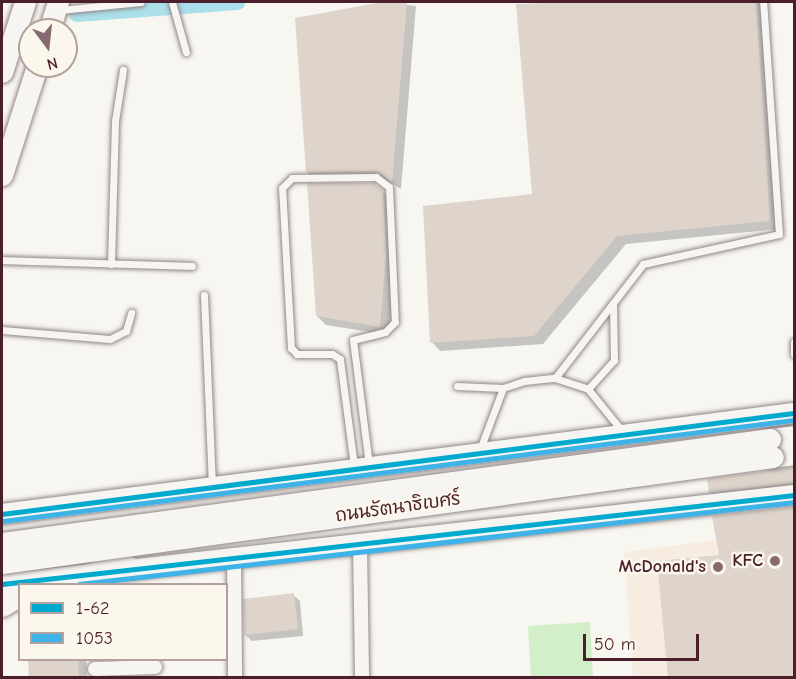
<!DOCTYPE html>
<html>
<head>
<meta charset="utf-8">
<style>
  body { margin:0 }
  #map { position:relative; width:796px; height:679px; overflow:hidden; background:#f8f6f0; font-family:"Comic Neue","Playpen Sans Thai",sans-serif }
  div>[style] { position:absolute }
  .built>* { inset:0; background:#f6ecdf }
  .green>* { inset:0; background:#d3efca }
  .shadow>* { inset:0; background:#0003 }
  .canal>* { height:16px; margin:-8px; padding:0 8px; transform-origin:8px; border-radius:8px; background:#abe0eb }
  .building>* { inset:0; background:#ded4cb }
  .roads { filter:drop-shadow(0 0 2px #918787) drop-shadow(0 0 2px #918787) }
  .lane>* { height:7px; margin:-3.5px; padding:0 3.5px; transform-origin:3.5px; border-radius:3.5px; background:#f6f5f1 }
  .street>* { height:14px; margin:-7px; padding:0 7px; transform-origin:7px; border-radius:7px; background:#f6f5f1 }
  .secondary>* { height:20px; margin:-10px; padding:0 10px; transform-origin:10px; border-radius:10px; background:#f6f5f1 }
  .primary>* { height:21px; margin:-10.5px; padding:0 10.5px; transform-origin:10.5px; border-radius:10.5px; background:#f6f5f1 }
  .bridges { filter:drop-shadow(0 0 2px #918787) drop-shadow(0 0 2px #918787) }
  .primary-bridge>* { height:21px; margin:-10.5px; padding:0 10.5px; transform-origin:10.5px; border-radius:10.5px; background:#f6f5f1 }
  .bus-1>* { height:4.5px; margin:-2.25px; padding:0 2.25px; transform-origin:2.25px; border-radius:2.25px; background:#00a9ce }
  .bus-2>* { height:4.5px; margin:-2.25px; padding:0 2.25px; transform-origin:2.25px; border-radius:2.25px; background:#3db3e8 }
  .dots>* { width:16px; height:16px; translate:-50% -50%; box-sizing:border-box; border:3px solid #fbf7ec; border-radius:50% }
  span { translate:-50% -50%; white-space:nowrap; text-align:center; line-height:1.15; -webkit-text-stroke:5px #fbf7ec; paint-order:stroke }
  .street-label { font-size:18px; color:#4a1f2b }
  .poi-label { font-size:18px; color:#4a1f2b; font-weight:700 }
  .right { translate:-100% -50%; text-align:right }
  .frame { position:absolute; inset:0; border:3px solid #4a1f2b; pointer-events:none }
  .legend { position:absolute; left:18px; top:583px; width:210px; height:78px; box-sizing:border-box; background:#fbf7ec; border:2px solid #b4a19f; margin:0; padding:8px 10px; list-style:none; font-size:18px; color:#4a1f2b }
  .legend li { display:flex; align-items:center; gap:12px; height:30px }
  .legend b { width:30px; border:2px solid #b4a19f }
  .north { position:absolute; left:18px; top:18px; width:60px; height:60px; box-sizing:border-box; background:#fbf7ec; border:2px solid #b4a19f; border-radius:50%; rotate:165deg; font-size:16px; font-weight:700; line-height:24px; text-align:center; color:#4a1f2b }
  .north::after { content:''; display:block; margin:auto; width:21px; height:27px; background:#876a70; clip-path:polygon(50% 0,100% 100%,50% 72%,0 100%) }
  .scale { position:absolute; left:583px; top:634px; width:116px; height:27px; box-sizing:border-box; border:3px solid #4a1f2b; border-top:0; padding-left:8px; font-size:18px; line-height:21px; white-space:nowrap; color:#4a1f2b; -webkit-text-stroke:4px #fbf7ec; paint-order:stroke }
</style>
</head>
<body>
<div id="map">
  <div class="built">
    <div style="clip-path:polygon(794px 530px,794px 677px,633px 677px,624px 552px)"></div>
  </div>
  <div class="green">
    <div style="clip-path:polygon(590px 622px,593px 677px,531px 677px,528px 626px)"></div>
  </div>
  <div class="shadow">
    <div style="clip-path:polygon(386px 2px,416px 6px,401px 189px,386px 180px,316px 180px,307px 172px,297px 19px)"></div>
    <div style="clip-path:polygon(589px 2px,764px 2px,778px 229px,626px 244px,543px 344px,440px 351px,432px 342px,533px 195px,518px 6px)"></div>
    <div style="clip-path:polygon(382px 191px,392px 200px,395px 265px,389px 335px,326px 325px,317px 316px)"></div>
    <div style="clip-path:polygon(794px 468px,794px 495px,722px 503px,710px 492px)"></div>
    <div style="clip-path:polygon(293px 595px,300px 601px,303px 636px,252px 641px,245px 635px)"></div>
    <div style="clip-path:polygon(30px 660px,86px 660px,87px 678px,30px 678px)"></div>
    <div style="clip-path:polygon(107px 660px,181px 660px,110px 663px)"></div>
  </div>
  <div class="canal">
    <div style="left:77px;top:14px;width:161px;rotate:-4.3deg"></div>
  </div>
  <div class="building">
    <div style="clip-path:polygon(382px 2px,407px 2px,392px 182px,376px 171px,306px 172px,295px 18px)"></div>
    <div style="clip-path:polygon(563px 2px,756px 2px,770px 221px,617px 236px,534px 336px,430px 343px,423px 206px,532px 194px,516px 4px)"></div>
    <div style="clip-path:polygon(307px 183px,374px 183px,383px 190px,386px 255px,380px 327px,316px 316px)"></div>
    <div style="clip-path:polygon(795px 467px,795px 483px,709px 493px,707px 479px)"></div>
    <div style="clip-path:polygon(795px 507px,795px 678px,668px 678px,657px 561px,719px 555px,712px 516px)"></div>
    <div style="clip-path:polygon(294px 593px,298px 629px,244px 635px,243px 599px)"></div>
    <div style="clip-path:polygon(28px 660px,78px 660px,79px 678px,29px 678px)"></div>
  </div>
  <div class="roads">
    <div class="lane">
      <div style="left:172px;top:2px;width:52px;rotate:74.4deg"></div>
      <div style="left:60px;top:10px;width:81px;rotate:-5.6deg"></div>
      <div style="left:2px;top:260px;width:190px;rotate:1.8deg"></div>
      <div style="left:111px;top:264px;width:143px;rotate:-88.4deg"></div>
      <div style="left:115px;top:121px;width:52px;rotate:-81.1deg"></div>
      <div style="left:204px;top:295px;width:190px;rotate:87.6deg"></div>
      <div style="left:2px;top:330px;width:108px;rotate:4.8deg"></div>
      <div style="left:110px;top:339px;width:18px;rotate:-27deg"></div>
      <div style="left:126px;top:331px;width:19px;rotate:-74deg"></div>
      <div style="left:794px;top:342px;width:12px;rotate:90deg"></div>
      <div style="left:555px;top:378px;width:144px;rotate:-52.3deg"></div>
      <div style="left:643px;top:264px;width:139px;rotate:-12.4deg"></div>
      <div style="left:779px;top:234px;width:233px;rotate:-93.9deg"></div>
      <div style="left:457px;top:386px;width:46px;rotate:2.5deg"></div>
      <div style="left:588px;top:389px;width:39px;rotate:-48deg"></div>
      <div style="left:614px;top:360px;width:57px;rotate:-91deg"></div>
      <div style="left:479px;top:452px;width:68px;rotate:-69.4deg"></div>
      <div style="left:503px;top:388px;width:22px;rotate:-18deg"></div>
      <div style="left:524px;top:381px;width:31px;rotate:-6deg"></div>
      <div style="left:555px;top:378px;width:35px;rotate:18deg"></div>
      <div style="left:588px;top:389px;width:55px;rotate:50.9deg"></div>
      <div style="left:354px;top:466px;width:108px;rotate:-97.5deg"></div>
      <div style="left:340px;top:359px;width:9px;rotate:-148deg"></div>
      <div style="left:332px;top:354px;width:35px;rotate:180deg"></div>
      <div style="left:297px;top:354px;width:8px;rotate:-135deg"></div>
      <div style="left:291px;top:348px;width:160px;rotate:-93.2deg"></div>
      <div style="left:282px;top:188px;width:14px;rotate:-45deg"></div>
      <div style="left:292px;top:178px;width:84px;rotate:-0.7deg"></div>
      <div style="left:376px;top:177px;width:16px;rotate:38deg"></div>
      <div style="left:389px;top:187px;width:135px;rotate:87.5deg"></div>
      <div style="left:395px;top:322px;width:14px;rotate:135deg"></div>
      <div style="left:385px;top:332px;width:33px;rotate:166deg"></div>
      <div style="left:353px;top:340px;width:126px;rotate:82.7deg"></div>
    </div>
    <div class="street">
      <div style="left:360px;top:545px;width:133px;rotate:89.1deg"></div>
      <div style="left:234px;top:557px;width:121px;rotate:89.5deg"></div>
      <div style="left:95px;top:669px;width:60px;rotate:-1.9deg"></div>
    </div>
    <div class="secondary">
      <div style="left:2px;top:514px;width:798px;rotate:-7.27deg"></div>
      <div style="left:2px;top:584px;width:797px;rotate:-6.41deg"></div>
    </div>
    <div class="primary">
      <div style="left:49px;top:30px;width:29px;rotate:-72deg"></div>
      <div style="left:2px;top:72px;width:74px;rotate:-71.8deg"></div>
      <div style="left:2px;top:175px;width:114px;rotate:-72.2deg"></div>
      <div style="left:770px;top:439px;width:24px;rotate:-7deg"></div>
      <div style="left:773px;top:457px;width:21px;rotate:-8deg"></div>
      <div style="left:91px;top:547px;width:47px;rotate:27.6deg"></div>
      <div style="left:53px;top:584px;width:45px;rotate:-15.6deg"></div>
      <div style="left:2px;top:606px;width:21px;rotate:-31deg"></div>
    </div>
  </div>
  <div class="bridges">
    <div class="primary-bridge">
      <div style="left:2px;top:543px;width:775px;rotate:-7.71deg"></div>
      <div style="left:2px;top:563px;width:778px;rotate:-7.83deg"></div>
    </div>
  </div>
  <div class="bus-1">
    <div style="left:2px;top:514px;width:798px;rotate:-7.27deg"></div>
    <div style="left:2px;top:584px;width:797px;rotate:-6.41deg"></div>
  </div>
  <div class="bus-2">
    <div style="left:3px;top:521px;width:797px;rotate:-7.28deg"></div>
    <div style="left:79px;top:584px;width:720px;rotate:-6.54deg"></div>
  </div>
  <div class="dots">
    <div style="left:775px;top:561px;background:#876a70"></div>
    <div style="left:718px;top:567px;background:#876a70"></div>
  </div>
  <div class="street-label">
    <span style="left:398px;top:508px;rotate:-8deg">ถนนรัตนาธิเบศร์</span>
  </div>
  <div class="poi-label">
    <span class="right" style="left:763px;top:561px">KFC</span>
    <span class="right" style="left:706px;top:567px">McDonald's</span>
  </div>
  <div class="frame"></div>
  <ul class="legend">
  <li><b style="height:8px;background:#00a9ce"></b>1-62</li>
  <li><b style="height:8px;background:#3db3e8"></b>1053</li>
  </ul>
  <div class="north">N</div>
  <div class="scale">50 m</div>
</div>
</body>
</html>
